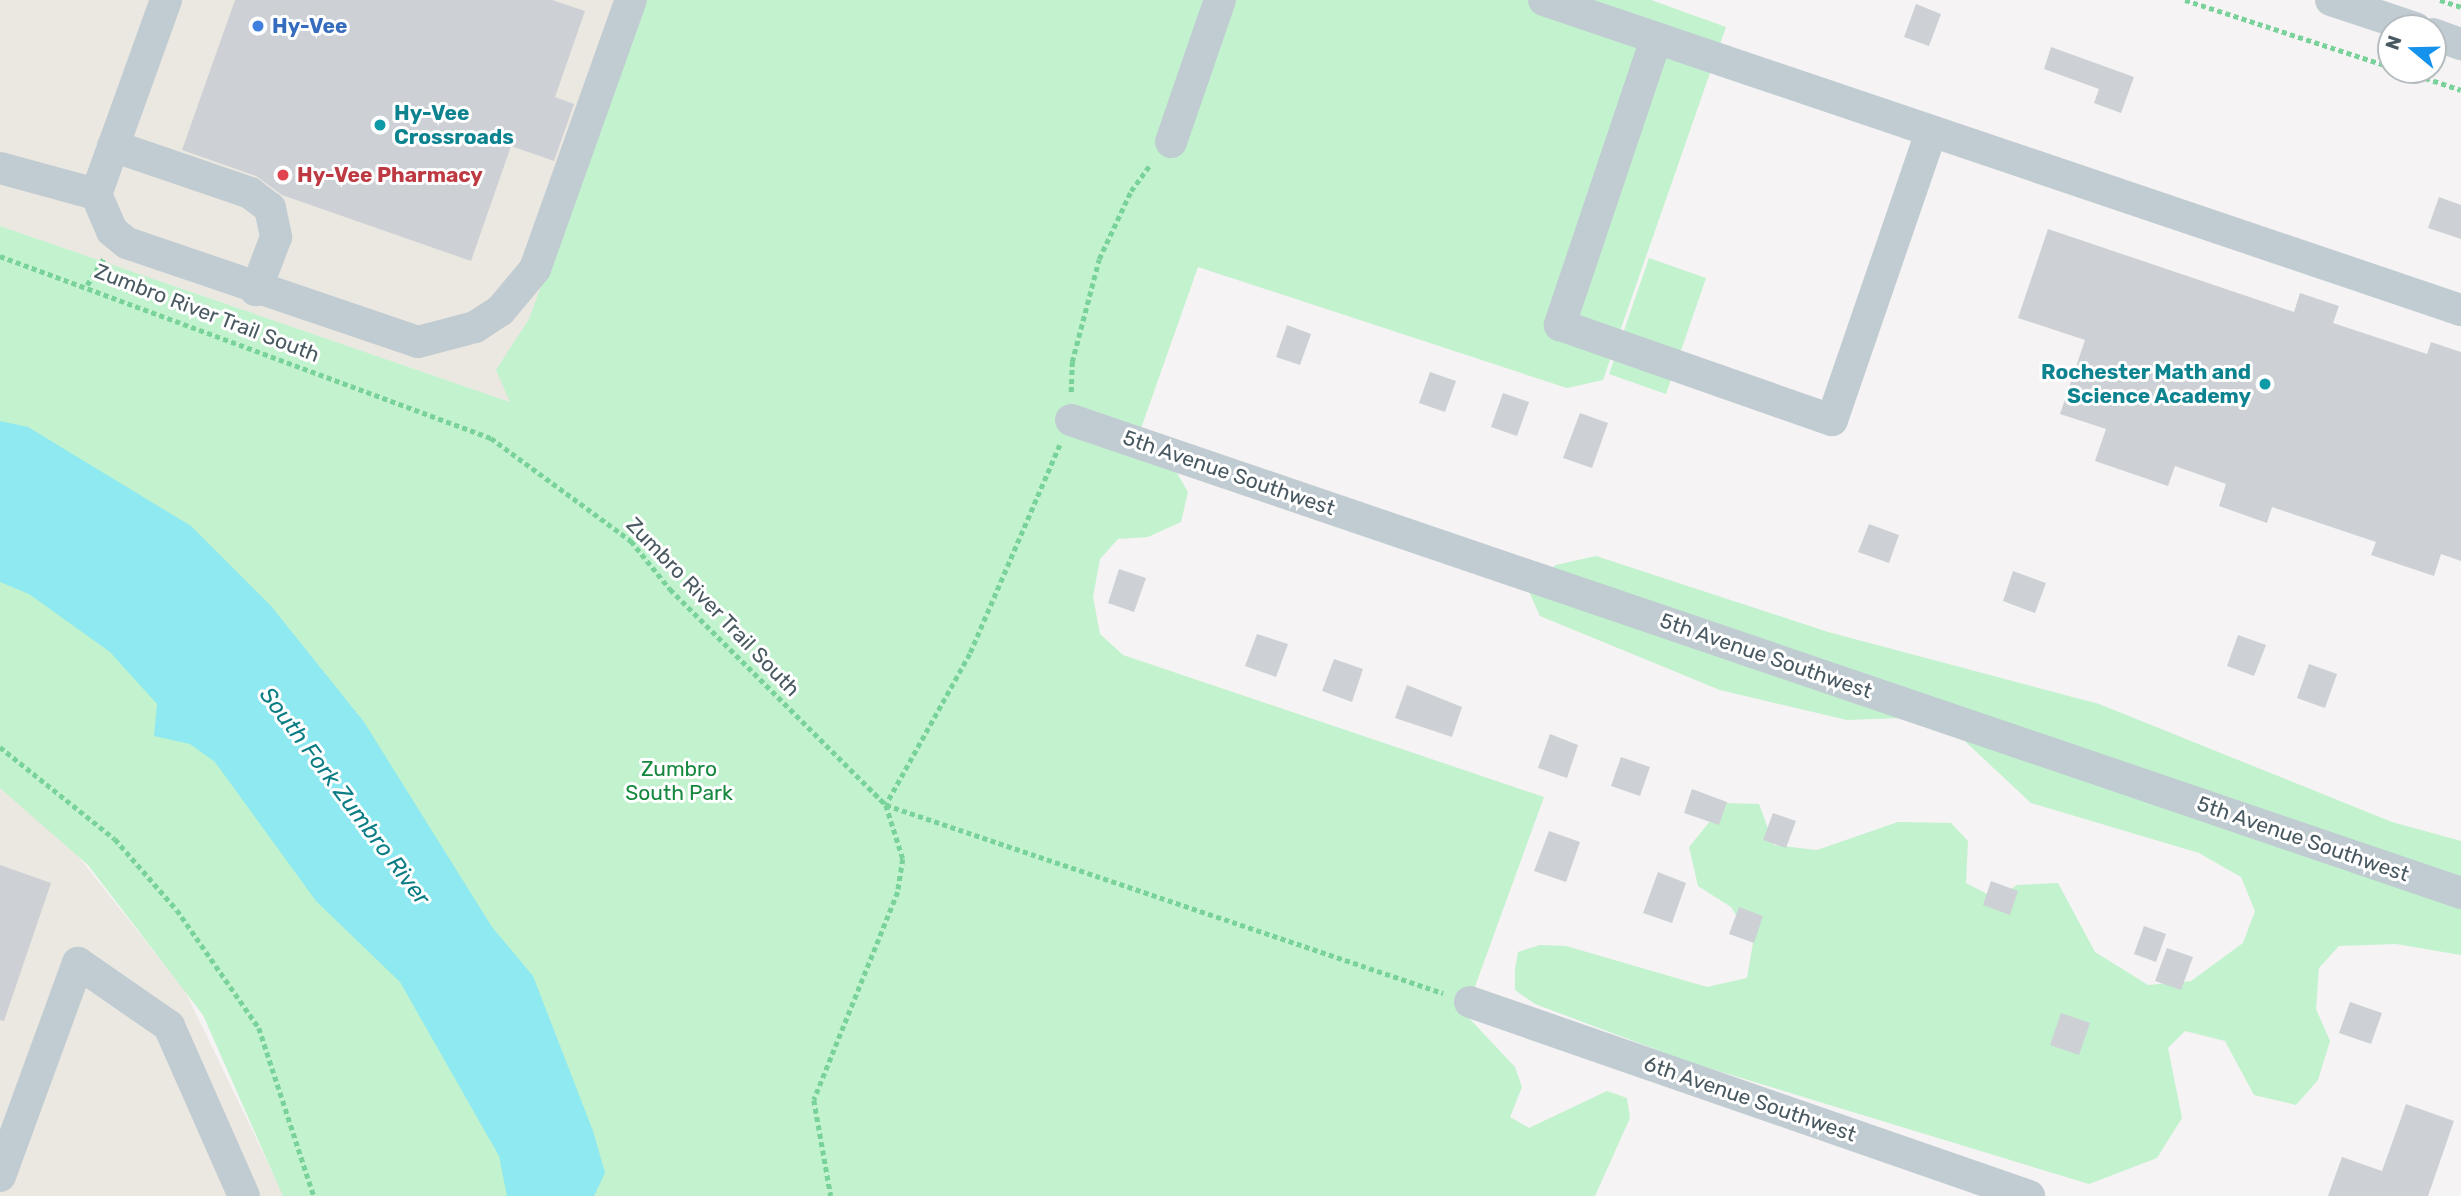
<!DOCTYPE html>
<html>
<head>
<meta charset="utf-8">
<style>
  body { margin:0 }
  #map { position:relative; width:2461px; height:1196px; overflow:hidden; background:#f5f3f3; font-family:Rubik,sans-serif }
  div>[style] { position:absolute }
  .commercial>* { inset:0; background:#ebe7e1 }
  .green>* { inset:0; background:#c2f2ce }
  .water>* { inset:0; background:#8ee9f0 }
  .building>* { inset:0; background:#cdd1d5 }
  .path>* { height:4.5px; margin-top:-2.25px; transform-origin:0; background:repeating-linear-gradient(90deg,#78d299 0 5px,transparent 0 8.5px) }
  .minor>* { height:32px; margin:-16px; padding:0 16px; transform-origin:16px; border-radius:16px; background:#c1ccd2 }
  .dots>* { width:19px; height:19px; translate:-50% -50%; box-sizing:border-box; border:4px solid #fff; border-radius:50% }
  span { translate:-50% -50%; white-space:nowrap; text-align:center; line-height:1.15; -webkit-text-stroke:6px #fff; paint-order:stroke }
  .shop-label { font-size:21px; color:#366cbe; font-weight:700 }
  .left { translate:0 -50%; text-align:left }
  .culture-label { font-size:21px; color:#0d838f; font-weight:700 }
  .right { translate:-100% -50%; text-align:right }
  .health-label { font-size:21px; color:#be3a42; font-weight:700 }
  .street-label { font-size:21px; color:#495961 }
  .park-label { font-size:21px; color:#15883e }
  .water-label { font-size:23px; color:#0a7d84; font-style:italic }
  .north { position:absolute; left:2377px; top:14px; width:70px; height:70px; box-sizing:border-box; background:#fff; border:2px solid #b6bdc0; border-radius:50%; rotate:289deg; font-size:19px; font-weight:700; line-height:28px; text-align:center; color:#495961 }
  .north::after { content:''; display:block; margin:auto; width:24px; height:32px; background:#1592ec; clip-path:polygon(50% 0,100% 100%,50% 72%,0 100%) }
</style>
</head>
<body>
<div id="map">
  <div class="commercial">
    <div style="clip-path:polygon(0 0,653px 0,510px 402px,0 226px)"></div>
    <div style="clip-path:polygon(0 787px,78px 856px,185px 991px,284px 1196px,0 1196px)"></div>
  </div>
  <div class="green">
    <div style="clip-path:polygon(647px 0,1651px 0,1726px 27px,1603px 380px,1567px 388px,1198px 267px,1133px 451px,1171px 463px,1188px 492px,1181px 522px,1148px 537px,1118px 539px,1100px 559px,1093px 597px,1100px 634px,1123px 655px,1544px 797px,1465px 1014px,1515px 1067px,1522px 1087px,1510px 1117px,1529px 1128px,1607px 1091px,1627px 1098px,1630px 1118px,1595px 1196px,283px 1196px,203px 1015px,88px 865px,0 788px,0 226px,510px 402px,496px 370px,529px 319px)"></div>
    <div style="clip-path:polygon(1649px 258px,1706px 278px,1666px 394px,1609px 374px)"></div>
    <div style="clip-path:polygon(1596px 556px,1828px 632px,2099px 704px,2392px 822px,2461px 841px,2461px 955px,2396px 944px,2339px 946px,2319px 968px,2316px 1009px,2330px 1041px,2318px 1080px,2296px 1105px,2254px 1095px,2225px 1041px,2185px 1031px,2168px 1048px,2182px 1118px,2157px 1158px,2089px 1184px,1692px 1063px,1535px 1004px,1515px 990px,1515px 969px,1518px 952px,1540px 945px,1566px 946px,1707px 987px,1747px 978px,1753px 943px,1731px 907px,1698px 886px,1689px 847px,1725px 803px,1759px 804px,1774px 845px,1817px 850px,1898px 822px,1951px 823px,1968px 841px,1966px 883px,1997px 899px,2017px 885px,2058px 883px,2095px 952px,2148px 985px,2191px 981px,2243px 943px,2255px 911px,2241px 877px,2199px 853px,2031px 803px,1954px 731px,1901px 718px,1847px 720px,1720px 690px,1540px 616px,1527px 587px,1556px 565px)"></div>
  </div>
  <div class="water">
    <div style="clip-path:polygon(0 421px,28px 427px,191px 526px,271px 606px,364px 722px,492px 927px,533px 976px,593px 1131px,605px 1173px,594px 1196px,507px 1196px,499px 1156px,400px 982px,316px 901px,215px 762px,190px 744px,154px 736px,157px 704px,110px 652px,29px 594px,0 582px)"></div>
  </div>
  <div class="building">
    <div style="clip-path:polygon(235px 0,552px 0,585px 11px,555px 97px,574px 104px,554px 161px,511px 146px,471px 261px,282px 195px,256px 176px,182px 150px)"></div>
    <div style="clip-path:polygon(1916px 4px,1941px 14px,1929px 46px,1904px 37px)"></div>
    <div style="clip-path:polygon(2051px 47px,2134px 77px,2121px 113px,2094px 103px,2099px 89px,2044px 69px)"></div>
    <div style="clip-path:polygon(2439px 197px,2461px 205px,2461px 239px,2428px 228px)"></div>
    <div style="clip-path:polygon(2048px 229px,2294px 312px,2300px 293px,2339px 306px,2333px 323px,2427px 354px,2431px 342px,2461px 352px,2461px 561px,2441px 554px,2434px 576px,2371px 555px,2376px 542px,2272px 507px,2267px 523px,2219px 506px,2226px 484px,2175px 466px,2168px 486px,2095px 461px,2106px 429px,2060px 414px,2085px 340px,2018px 318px)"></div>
    <div style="clip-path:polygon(1287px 325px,1311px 334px,1300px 365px,1276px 357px)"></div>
    <div style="clip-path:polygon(1430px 372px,1456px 381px,1445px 412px,1419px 403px)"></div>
    <div style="clip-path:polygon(1503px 393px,1529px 402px,1517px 436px,1491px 427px)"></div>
    <div style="clip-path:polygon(1580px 413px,1608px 423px,1592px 468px,1563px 458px)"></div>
    <div style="clip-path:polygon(1869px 524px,1899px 535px,1889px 563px,1858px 552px)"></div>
    <div style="clip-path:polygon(1119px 569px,1146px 578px,1134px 612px,1108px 603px)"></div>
    <div style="clip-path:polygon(2013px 571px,2046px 583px,2035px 613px,2003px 601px)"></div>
    <div style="clip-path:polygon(1257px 634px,1288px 644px,1276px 677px,1245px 666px)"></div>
    <div style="clip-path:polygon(2238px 635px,2266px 645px,2254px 676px,2227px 666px)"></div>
    <div style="clip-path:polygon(1334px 659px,1363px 669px,1352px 702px,1322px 691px)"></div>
    <div style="clip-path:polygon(2309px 664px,2337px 674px,2325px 708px,2297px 698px)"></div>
    <div style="clip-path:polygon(1407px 685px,1462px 707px,1452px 737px,1395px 718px)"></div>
    <div style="clip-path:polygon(1550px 734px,1578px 745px,1567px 778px,1538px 768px)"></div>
    <div style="clip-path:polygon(1621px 757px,1650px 767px,1640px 796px,1611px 786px)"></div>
    <div style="clip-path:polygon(1692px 789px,1727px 802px,1719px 825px,1684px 813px)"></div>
    <div style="clip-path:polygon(1773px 813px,1796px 821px,1786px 848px,1763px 840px)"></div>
    <div style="clip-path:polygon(1549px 831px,1580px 842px,1566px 882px,1534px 871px)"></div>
    <div style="clip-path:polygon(0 865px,51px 883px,4px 1021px,0 1020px)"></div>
    <div style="clip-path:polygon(1658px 872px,1686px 883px,1672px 923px,1643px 913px)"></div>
    <div style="clip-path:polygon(1991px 881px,2018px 891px,2010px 915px,1983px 905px)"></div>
    <div style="clip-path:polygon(1739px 907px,1763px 916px,1754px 943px,1729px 934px)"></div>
    <div style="clip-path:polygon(2144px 926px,2166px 934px,2156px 962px,2134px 954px)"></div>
    <div style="clip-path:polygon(2167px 948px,2193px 957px,2181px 990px,2155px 981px)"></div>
    <div style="clip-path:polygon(2350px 1002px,2382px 1013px,2371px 1044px,2339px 1033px)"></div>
    <div style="clip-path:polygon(2061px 1013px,2090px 1023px,2079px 1055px,2050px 1045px)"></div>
    <div style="clip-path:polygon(2406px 1104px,2454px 1121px,2428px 1196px,2328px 1196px,2342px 1157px,2382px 1171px)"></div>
  </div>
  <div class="path">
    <div style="left:2185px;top:0;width:217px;rotate:18deg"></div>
    <div style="left:2440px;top:0;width:22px;rotate:18deg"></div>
    <div style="left:2401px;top:70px;width:63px;rotate:18.4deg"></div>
    <div style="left:0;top:256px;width:524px;rotate:20.34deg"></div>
    <div style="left:491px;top:438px;width:174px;rotate:36.3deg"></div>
    <div style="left:631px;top:541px;width:62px;rotate:50.9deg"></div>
    <div style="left:670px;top:589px;width:305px;rotate:45deg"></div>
    <div style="left:886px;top:805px;width:57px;rotate:72.5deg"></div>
    <div style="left:903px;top:859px;width:33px;rotate:99deg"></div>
    <div style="left:898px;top:892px;width:224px;rotate:112deg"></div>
    <div style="left:814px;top:1100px;width:97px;rotate:80deg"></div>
    <div style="left:87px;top:285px;width:31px;rotate:-58deg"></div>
    <div style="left:1071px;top:392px;width:30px;rotate:-88deg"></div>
    <div style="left:1072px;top:362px;width:106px;rotate:-75.3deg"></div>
    <div style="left:1099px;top:259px;width:75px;rotate:-64.8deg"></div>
    <div style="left:1131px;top:191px;width:34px;rotate:-54deg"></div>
    <div style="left:1060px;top:445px;width:228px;rotate:113.3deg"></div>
    <div style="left:970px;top:654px;width:173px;rotate:119.1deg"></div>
    <div style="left:886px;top:805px;width:588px;rotate:18.65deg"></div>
    <div style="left:0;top:747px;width:147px;rotate:38.7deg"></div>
    <div style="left:115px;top:839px;width:94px;rotate:48.9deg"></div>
    <div style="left:177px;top:910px;width:144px;rotate:55.2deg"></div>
    <div style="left:259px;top:1028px;width:177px;rotate:71.9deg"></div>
  </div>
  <div class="minor">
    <div style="left:166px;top:0;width:206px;rotate:109.8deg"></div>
    <div style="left:96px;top:194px;width:40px;rotate:66.6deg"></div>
    <div style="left:112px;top:231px;width:19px;rotate:39deg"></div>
    <div style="left:127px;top:243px;width:307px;rotate:18.8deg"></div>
    <div style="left:418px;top:342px;width:59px;rotate:-14.7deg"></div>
    <div style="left:475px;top:327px;width:30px;rotate:-33deg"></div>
    <div style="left:500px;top:311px;width:55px;rotate:-50.2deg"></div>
    <div style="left:535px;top:269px;width:286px;rotate:-70.4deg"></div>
    <div style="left:1544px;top:0;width:968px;rotate:18.68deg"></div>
    <div style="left:2331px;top:0;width:89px;rotate:18.4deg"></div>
    <div style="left:2433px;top:34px;width:30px;rotate:20deg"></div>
    <div style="left:1656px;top:39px;width:302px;rotate:108.6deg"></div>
    <div style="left:1560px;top:325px;width:288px;rotate:19.3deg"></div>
    <div style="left:1832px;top:420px;width:304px;rotate:-71deg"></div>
    <div style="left:1171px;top:142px;width:150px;rotate:-71deg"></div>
    <div style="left:113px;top:146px;width:145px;rotate:18.9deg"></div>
    <div style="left:250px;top:193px;width:25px;rotate:37deg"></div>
    <div style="left:270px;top:208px;width:30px;rotate:78deg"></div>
    <div style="left:276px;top:237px;width:57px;rotate:110.7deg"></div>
    <div style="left:0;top:168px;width:99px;rotate:15.2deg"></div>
    <div style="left:1071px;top:420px;width:1468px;rotate:18.79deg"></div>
    <div style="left:1470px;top:1002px;width:592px;rotate:19.14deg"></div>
    <div style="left:0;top:1176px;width:227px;rotate:-69.9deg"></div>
    <div style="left:78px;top:963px;width:111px;rotate:34.7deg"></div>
    <div style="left:169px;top:1026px;width:186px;rotate:66.2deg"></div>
  </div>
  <div class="dots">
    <div style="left:258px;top:26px;background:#3f7fe0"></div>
    <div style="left:380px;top:125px;background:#0f9aa8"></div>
    <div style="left:283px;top:175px;background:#e0444e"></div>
    <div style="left:2265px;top:384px;background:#0f9aa8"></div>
  </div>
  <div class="shop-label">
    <span class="left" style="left:272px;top:26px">Hy-Vee</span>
  </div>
  <div class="culture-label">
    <span class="left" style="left:394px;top:125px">Hy-Vee<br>Crossroads</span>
    <span class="right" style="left:2251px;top:384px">Rochester Math and<br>Science Academy</span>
  </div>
  <div class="health-label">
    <span class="left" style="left:297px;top:175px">Hy-Vee Pharmacy</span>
  </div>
  <div class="street-label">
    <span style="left:207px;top:313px;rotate:21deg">Zumbro River Trail South</span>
    <span style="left:1229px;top:473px;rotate:19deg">5th Avenue Southwest</span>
    <span style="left:713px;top:607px;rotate:46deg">Zumbro River Trail South</span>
    <span style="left:1766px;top:656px;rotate:19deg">5th Avenue Southwest</span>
    <span style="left:2303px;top:839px;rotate:19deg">5th Avenue Southwest</span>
    <span style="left:1750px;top:1099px;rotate:19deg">6th Avenue Southwest</span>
  </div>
  <div class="park-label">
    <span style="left:679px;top:781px">Zumbro<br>South Park</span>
  </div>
  <div class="water-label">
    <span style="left:345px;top:796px;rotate:53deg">South Fork Zumbro River</span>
  </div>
  <div class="north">N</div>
</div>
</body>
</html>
